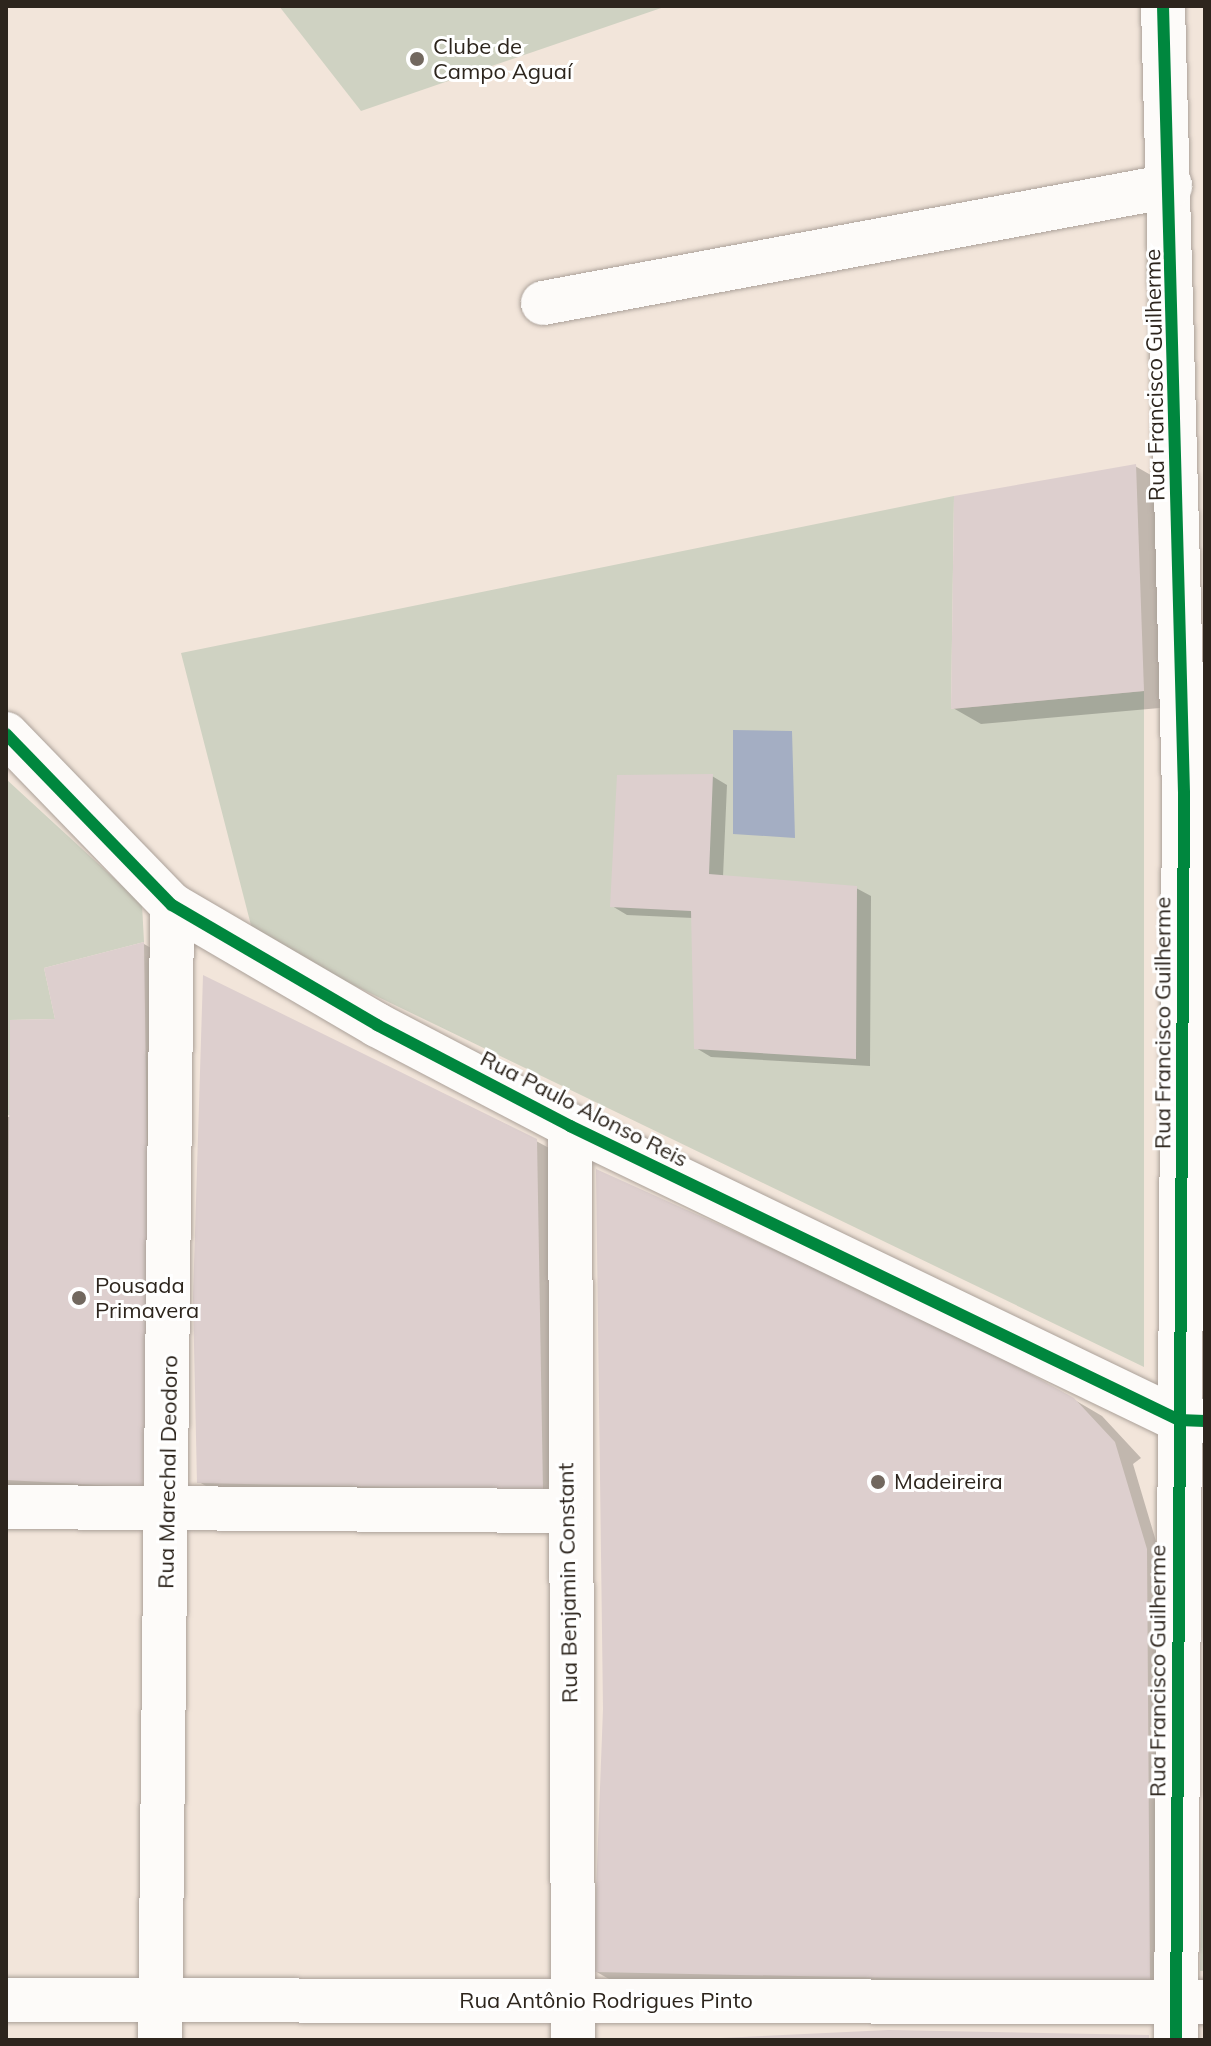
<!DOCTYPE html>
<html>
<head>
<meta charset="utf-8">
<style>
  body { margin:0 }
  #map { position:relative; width:1211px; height:2046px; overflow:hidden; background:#f2e5da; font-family:Mulish,sans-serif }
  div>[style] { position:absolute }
  .green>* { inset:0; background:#cfd2c2 }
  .water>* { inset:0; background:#a4aec3 }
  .shadow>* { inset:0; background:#0003 }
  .building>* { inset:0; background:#ddcfce }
  .roads { filter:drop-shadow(0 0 2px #aba199) drop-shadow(0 0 2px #aba199) }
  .minor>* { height:44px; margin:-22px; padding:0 22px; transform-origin:22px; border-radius:22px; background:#fdfbf9 }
  .cycleway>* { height:12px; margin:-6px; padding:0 6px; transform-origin:6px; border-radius:6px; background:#00873e }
  .dots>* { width:22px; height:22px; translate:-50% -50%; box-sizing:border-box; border:4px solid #fff; border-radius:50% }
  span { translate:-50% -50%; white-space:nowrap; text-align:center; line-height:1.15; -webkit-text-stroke:6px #fff; paint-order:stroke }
  .poi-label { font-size:22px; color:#2d251d }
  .left { translate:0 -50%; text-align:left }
  .street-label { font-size:22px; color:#2d251d }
  .frame { position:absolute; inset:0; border:8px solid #2d251d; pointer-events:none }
</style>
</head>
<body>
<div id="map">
  <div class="green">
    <div style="clip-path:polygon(279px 6px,667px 6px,361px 111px)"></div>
    <div style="clip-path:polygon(954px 496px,951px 709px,1144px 691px,1144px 1367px,254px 937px,181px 653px)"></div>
    <div style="clip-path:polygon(6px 779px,142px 904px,144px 942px,44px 968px,55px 1019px,10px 1020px,15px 1115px,6px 1115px)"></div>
    <div style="clip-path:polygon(1205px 1699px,1205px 1971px,1200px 1971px)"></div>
  </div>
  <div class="water">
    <div style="clip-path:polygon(733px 730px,792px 731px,795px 838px,733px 834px)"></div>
  </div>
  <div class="shadow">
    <div style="clip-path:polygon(1135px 466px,1163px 482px,1171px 707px,981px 724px,953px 708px)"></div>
    <div style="clip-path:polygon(712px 776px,727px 785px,723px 877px,856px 888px,871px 896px,870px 1066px,711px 1057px,696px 1048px,693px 918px,627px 915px,612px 906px)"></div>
    <div style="clip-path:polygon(144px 944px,158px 952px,179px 1503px,6px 1494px,6px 1117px,17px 1117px,58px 1021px,47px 969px)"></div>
    <div style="clip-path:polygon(536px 1141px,551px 1149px,557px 1497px,213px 1490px,199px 1482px)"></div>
    <div style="clip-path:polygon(1073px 1399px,1102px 1416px,1141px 1458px,1133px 1464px,1161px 1558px,1164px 1990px,623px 1987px,595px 1971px,605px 1709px)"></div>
  </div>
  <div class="building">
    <div style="clip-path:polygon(1136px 464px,1144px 691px,951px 709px,954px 496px)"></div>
    <div style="clip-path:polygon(713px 774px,709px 874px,857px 886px,856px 1059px,694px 1049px,691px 911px,610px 907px,617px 775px)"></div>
    <div style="clip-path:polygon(144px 942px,152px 1488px,6px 1480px,10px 1020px,55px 1019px,44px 968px)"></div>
    <div style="clip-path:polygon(203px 975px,537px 1139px,543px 1490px,197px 1483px,193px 1298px)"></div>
    <div style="clip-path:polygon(596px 1169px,937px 1323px,1074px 1398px,1115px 1442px,1147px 1549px,1150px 1983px,593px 1972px,603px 1709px)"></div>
    <div style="clip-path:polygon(889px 2030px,1149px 2035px,1149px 2040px,677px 2040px)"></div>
  </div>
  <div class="roads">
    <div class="minor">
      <div style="left:1163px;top:6px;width:787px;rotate:88.47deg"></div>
      <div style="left:1184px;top:793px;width:1247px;rotate:90.37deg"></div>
      <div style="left:543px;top:303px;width:638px;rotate:-10.57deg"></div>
      <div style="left:6px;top:734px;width:238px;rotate:45.9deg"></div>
      <div style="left:172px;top:905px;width:238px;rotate:30.3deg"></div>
      <div style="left:377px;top:1025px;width:218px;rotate:27.6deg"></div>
      <div style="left:570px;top:1126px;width:676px;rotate:25.77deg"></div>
      <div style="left:1179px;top:1420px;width:26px;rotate:2deg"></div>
      <div style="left:570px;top:1126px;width:914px;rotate:89.81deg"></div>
      <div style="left:6px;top:1507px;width:560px;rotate:0.41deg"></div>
      <div style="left:6px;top:2000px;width:1199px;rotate:0.1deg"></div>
      <div style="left:160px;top:2040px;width:1135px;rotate:-89.39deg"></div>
    </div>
  </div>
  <div class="cycleway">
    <div style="left:1163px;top:6px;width:787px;rotate:88.47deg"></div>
    <div style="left:1184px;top:793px;width:1247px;rotate:90.37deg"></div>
    <div style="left:6px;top:734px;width:238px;rotate:45.9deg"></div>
    <div style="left:172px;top:905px;width:238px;rotate:30.3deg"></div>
    <div style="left:377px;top:1025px;width:218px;rotate:27.6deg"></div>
    <div style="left:570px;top:1126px;width:676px;rotate:25.77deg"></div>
    <div style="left:1179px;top:1420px;width:26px;rotate:2deg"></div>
  </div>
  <div class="dots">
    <div style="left:417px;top:59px;background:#72685f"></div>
    <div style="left:79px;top:1298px;background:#72685f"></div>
    <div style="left:878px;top:1482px;background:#72685f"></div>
  </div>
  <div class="poi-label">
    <span class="left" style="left:433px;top:59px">Clube de<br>Campo Aguaí</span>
    <span class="left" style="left:95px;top:1298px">Pousada<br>Primavera</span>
    <span class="left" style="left:894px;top:1482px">Madeireira</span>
  </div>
  <div class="street-label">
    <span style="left:1155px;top:375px;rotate:-91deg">Rua Francisco Guilherme</span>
    <span style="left:1163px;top:1023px;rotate:-90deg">Rua Francisco Guilherme</span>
    <span style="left:584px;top:1109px;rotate:27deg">Rua Paulo Alonso Reis</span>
    <span style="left:168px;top:1472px;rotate:-89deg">Rua Marechal Deodoro</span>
    <span style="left:568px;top:1583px;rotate:-91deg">Rua Benjamin Constant</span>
    <span style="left:1158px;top:1671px;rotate:-90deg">Rua Francisco Guilherme</span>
    <span style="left:606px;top:2001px">Rua Antônio Rodrigues Pinto</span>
  </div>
  <div class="frame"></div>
</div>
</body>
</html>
